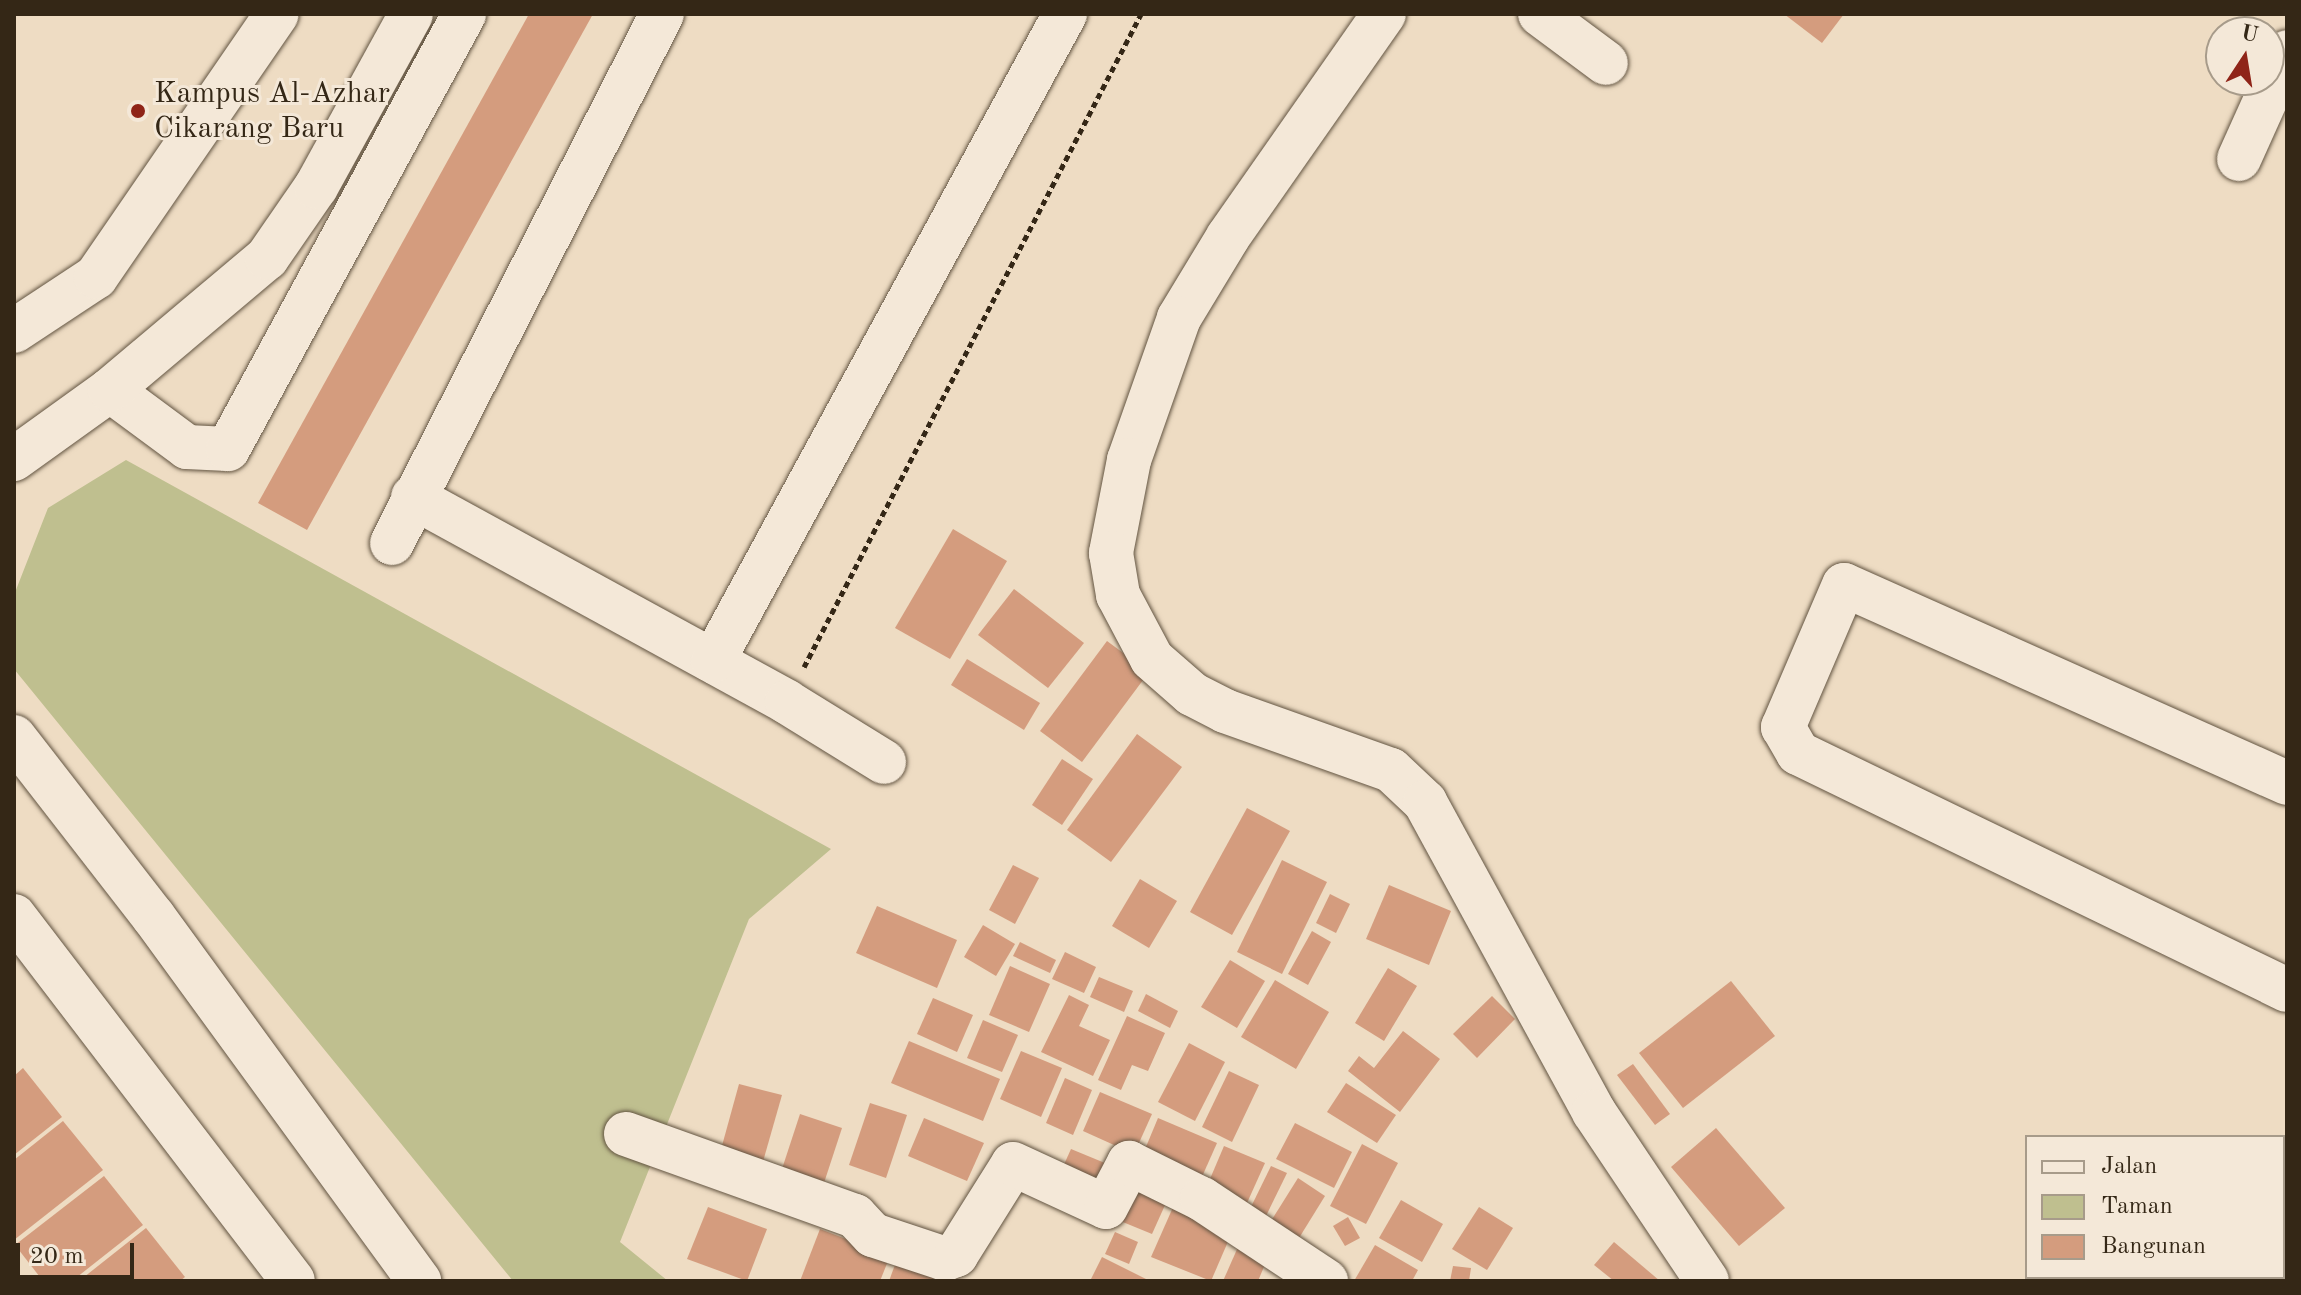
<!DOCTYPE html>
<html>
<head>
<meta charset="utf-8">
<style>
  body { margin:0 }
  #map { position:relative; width:2301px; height:1295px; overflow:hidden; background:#eedcc3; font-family:"Old Standard TT",serif }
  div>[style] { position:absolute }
  .green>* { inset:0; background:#bfbf8f }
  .building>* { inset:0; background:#d49c7e }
  .path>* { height:5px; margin-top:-2.5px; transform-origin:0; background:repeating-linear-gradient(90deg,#342716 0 6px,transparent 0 10px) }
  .roads { filter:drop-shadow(0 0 2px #625441) drop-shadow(0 0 2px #625441) }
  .minor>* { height:44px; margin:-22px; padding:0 22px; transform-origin:22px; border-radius:22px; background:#f4e8d8 }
  .dots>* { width:22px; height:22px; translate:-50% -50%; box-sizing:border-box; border:4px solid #f4e8d8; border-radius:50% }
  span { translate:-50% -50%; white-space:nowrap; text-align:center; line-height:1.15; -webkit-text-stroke:6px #f4e8d8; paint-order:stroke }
  .poi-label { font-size:30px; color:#342716 }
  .left { translate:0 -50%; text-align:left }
  .frame { position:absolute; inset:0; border:16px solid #342716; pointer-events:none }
  .legend { position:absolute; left:2025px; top:1135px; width:260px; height:144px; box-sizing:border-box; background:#f4e8d8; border:2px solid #a79b8a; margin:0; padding:10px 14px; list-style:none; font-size:24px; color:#342716 }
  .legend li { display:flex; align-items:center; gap:16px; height:40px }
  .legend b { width:40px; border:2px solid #a79b8a }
  .north { position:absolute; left:2205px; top:16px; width:80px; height:80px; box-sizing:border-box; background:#f4e8d8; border:2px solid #a79b8a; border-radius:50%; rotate:12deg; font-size:22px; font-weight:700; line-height:32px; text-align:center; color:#342716 }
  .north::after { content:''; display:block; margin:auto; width:28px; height:36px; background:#8f2418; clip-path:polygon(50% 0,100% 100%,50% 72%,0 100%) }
  .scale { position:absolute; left:16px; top:1243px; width:118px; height:36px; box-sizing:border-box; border:4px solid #342716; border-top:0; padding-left:10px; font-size:24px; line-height:28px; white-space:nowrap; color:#342716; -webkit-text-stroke:6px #f4e8d8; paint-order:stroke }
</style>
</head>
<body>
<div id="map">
  <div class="green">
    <div style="clip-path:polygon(126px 460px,831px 849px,749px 919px,620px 1242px,668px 1281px,513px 1281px,14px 669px,14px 595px,48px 508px)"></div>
  </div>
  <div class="building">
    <div style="clip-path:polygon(529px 14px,593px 14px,307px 530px,258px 503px)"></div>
    <div style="clip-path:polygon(1784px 14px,1844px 14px,1822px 43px)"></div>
    <div style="clip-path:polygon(953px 529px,1007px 561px,950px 659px,895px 628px)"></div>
    <div style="clip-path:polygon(1014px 589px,1084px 643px,1048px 688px,978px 635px)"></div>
    <div style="clip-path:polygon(1107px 641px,1149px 672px,1082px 762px,1040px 731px)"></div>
    <div style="clip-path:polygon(967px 659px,1040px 703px,1024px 730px,951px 685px)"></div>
    <div style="clip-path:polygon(1137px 734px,1182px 767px,1111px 862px,1067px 830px)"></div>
    <div style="clip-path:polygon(1062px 759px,1093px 779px,1062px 825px,1032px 805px)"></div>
    <div style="clip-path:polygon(1247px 808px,1290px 831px,1232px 935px,1190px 912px)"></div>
    <div style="clip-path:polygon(1282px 860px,1327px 882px,1282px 974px,1237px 952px)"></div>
    <div style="clip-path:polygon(1013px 865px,1039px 878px,1015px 924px,989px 910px)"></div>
    <div style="clip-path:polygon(1140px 879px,1177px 901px,1149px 948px,1112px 926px)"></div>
    <div style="clip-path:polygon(1389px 885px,1451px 911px,1429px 965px,1366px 939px)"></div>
    <div style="clip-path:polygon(1330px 894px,1350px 904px,1336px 933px,1316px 923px)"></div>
    <div style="clip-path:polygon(877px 906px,957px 940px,937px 988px,856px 953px)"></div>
    <div style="clip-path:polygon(983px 925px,1015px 944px,996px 976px,964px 957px)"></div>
    <div style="clip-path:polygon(1312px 931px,1331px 942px,1308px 985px,1288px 974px)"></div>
    <div style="clip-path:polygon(1020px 942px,1056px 960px,1050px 973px,1013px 956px)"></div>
    <div style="clip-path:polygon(1065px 952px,1096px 967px,1084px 993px,1052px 979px)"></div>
    <div style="clip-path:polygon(1230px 960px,1265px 981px,1237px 1028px,1201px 1007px)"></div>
    <div style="clip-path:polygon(1010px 966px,1050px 984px,1029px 1032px,989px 1015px)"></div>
    <div style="clip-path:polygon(1388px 968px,1417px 986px,1384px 1041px,1355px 1023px)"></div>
    <div style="clip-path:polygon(1099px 977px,1133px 991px,1124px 1012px,1090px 997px)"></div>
    <div style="clip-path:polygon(1275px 980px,1329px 1012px,1296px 1069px,1241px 1037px)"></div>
    <div style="clip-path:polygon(1731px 981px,1775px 1036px,1683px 1108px,1639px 1053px)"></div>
    <div style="clip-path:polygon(1146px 994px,1178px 1011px,1170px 1028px,1138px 1011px)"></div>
    <div style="clip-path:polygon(1069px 995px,1089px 1005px,1079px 1026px,1110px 1040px,1093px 1076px,1041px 1052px)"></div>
    <div style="clip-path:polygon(1492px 996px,1515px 1019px,1477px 1058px,1453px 1034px)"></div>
    <div style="clip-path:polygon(933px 998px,973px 1015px,957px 1052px,917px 1034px)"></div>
    <div style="clip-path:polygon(1127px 1016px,1165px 1033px,1148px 1071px,1132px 1065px,1121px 1090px,1098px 1080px)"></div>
    <div style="clip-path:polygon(983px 1020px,1018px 1035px,1002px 1072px,967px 1058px)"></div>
    <div style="clip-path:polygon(1403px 1031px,1440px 1059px,1400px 1112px,1348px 1071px,1359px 1056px,1374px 1068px)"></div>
    <div style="clip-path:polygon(909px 1041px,1000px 1079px,983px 1121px,891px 1083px)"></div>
    <div style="clip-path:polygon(1189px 1043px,1225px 1062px,1195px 1121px,1158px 1102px)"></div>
    <div style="clip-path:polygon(1021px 1051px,1062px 1068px,1041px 1117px,1000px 1099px)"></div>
    <div style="clip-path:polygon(1633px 1064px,1670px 1114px,1655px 1125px,1617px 1075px)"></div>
    <div style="clip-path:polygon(23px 1068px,62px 1117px,14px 1155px,14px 1076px)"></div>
    <div style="clip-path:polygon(1229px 1071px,1259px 1085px,1232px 1142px,1202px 1127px)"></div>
    <div style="clip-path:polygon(1065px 1078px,1092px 1090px,1073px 1135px,1046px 1123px)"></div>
    <div style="clip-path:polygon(1346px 1083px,1396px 1115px,1377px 1143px,1327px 1112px)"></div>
    <div style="clip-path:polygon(739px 1084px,782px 1095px,762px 1165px,720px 1153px)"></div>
    <div style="clip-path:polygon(1100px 1092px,1152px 1114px,1134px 1154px,1083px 1131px)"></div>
    <div style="clip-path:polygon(870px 1103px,907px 1115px,886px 1178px,849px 1165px)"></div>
    <div style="clip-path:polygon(800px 1114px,842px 1128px,821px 1192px,779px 1178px)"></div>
    <div style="clip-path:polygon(924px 1118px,984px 1143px,967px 1181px,908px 1156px)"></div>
    <div style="clip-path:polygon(1158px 1118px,1217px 1143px,1201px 1179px,1143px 1154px)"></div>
    <div style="clip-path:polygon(63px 1121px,103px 1170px,14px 1240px,14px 1160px)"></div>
    <div style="clip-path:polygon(1295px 1123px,1352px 1152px,1334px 1188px,1276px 1159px)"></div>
    <div style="clip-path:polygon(1716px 1128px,1785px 1208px,1739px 1246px,1671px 1167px)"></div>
    <div style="clip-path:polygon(1362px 1144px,1398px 1163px,1366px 1224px,1330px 1206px)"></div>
    <div style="clip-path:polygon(1224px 1146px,1265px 1163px,1247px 1203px,1207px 1186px)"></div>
    <div style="clip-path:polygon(1071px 1149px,1117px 1168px,1100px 1199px,1057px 1180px)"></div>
    <div style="clip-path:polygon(1271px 1166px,1287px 1173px,1265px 1218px,1249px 1211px)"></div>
    <div style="clip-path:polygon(104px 1176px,143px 1225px,72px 1281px,43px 1281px,15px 1245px)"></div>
    <div style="clip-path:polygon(1130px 1177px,1170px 1194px,1152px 1234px,1113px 1218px)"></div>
    <div style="clip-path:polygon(1298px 1178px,1325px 1196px,1299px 1238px,1271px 1221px)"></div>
    <div style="clip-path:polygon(1401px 1200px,1443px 1224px,1422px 1262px,1379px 1238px)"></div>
    <div style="clip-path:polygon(1174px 1205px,1233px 1230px,1211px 1281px,1151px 1257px)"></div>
    <div style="clip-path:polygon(708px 1207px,767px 1229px,747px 1281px,687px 1259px)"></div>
    <div style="clip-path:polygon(1479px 1207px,1513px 1228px,1487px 1270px,1452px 1249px)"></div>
    <div style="clip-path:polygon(1348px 1217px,1360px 1238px,1345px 1246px,1333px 1226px)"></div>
    <div style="clip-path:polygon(146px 1228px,185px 1277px,180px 1281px,79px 1281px)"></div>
    <div style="clip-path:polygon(820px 1229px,890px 1256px,880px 1281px,800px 1281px)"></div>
    <div style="clip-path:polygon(1115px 1232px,1138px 1242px,1129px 1264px,1105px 1254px)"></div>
    <div style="clip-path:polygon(1242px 1238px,1271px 1250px,1258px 1281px,1223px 1281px)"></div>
    <div style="clip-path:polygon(1614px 1242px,1660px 1281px,1614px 1281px,1594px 1265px)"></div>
    <div style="clip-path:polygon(1375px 1245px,1418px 1270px,1412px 1281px,1354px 1281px)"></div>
    <div style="clip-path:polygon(899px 1254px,937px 1267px,932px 1281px,889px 1281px)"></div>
    <div style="clip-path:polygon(1102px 1257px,1150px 1281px,1090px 1281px)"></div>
    <div style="clip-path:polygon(1453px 1266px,1471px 1268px,1469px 1281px,1450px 1281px)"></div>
  </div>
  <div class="path">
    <div style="left:804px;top:667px;width:735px;rotate:-62.7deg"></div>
  </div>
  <div class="roads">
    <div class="minor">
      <div style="left:1384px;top:14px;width:272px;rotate:125deg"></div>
      <div style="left:1228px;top:237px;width:95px;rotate:121.2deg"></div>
      <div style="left:1179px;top:318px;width:151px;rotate:109.4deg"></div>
      <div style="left:1129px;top:460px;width:95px;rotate:101deg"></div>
      <div style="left:1111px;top:553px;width:43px;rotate:80.5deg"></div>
      <div style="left:1118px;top:595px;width:72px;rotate:62deg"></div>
      <div style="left:1152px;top:659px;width:53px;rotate:41.2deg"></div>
      <div style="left:1192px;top:694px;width:37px;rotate:27deg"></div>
      <div style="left:1225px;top:711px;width:176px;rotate:19.6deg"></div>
      <div style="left:1391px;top:770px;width:47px;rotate:43.3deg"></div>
      <div style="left:1425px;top:802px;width:353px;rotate:61.4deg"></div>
      <div style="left:1594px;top:1112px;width:203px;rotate:56.2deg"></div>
      <div style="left:1540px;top:14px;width:82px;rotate:36.6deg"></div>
      <div style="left:2239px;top:159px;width:117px;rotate:-65.8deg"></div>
      <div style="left:14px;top:331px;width:98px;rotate:-33.4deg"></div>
      <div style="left:96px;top:277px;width:319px;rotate:-55.5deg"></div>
      <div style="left:110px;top:390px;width:96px;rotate:36.5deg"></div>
      <div style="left:187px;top:447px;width:41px;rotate:2.8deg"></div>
      <div style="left:228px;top:449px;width:495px;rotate:-61.5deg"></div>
      <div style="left:14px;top:459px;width:118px;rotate:-35.7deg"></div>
      <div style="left:110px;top:390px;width:205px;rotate:-40.1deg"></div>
      <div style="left:267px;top:258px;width:86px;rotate:-55.4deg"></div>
      <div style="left:316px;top:187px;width:197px;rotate:-61.2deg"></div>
      <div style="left:413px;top:497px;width:426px;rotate:28.7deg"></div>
      <div style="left:787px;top:702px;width:114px;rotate:31.7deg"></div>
      <div style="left:392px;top:543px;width:594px;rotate:-62.96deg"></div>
      <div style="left:713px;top:661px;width:737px;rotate:-61.45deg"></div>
      <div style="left:14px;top:737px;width:227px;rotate:52.2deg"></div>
      <div style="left:153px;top:916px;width:452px;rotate:53.9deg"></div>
      <div style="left:2287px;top:783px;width:485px;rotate:-155.9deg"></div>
      <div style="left:1844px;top:585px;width:155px;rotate:113.2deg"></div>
      <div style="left:1783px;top:727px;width:30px;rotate:60deg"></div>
      <div style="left:1798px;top:753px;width:543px;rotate:25.86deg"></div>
      <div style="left:14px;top:916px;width:459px;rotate:52.6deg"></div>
      <div style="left:626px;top:1134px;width:243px;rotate:19.7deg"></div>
      <div style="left:855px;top:1216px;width:26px;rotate:47deg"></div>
      <div style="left:873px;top:1235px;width:76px;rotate:18.4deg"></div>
      <div style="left:945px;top:1259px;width:12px;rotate:-20deg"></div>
      <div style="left:956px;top:1255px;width:107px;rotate:-57.9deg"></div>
      <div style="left:1013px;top:1164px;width:102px;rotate:24.8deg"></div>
      <div style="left:1106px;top:1207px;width:50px;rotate:-62.4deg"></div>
      <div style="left:1129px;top:1163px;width:81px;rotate:26.3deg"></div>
      <div style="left:1202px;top:1199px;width:149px;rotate:33.5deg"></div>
    </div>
  </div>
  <div class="dots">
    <div style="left:138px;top:111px;background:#8f2418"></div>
  </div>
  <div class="poi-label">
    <span class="left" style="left:154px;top:111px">Kampus Al-Azhar<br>Cikarang Baru</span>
  </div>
  <div class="frame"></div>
  <ul class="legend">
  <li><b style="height:10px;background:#f4e8d8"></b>Jalan</li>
  <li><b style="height:22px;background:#bfbf8f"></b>Taman</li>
  <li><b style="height:22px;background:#d49c7e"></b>Bangunan</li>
  </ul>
  <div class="north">U</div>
  <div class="scale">20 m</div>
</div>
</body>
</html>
